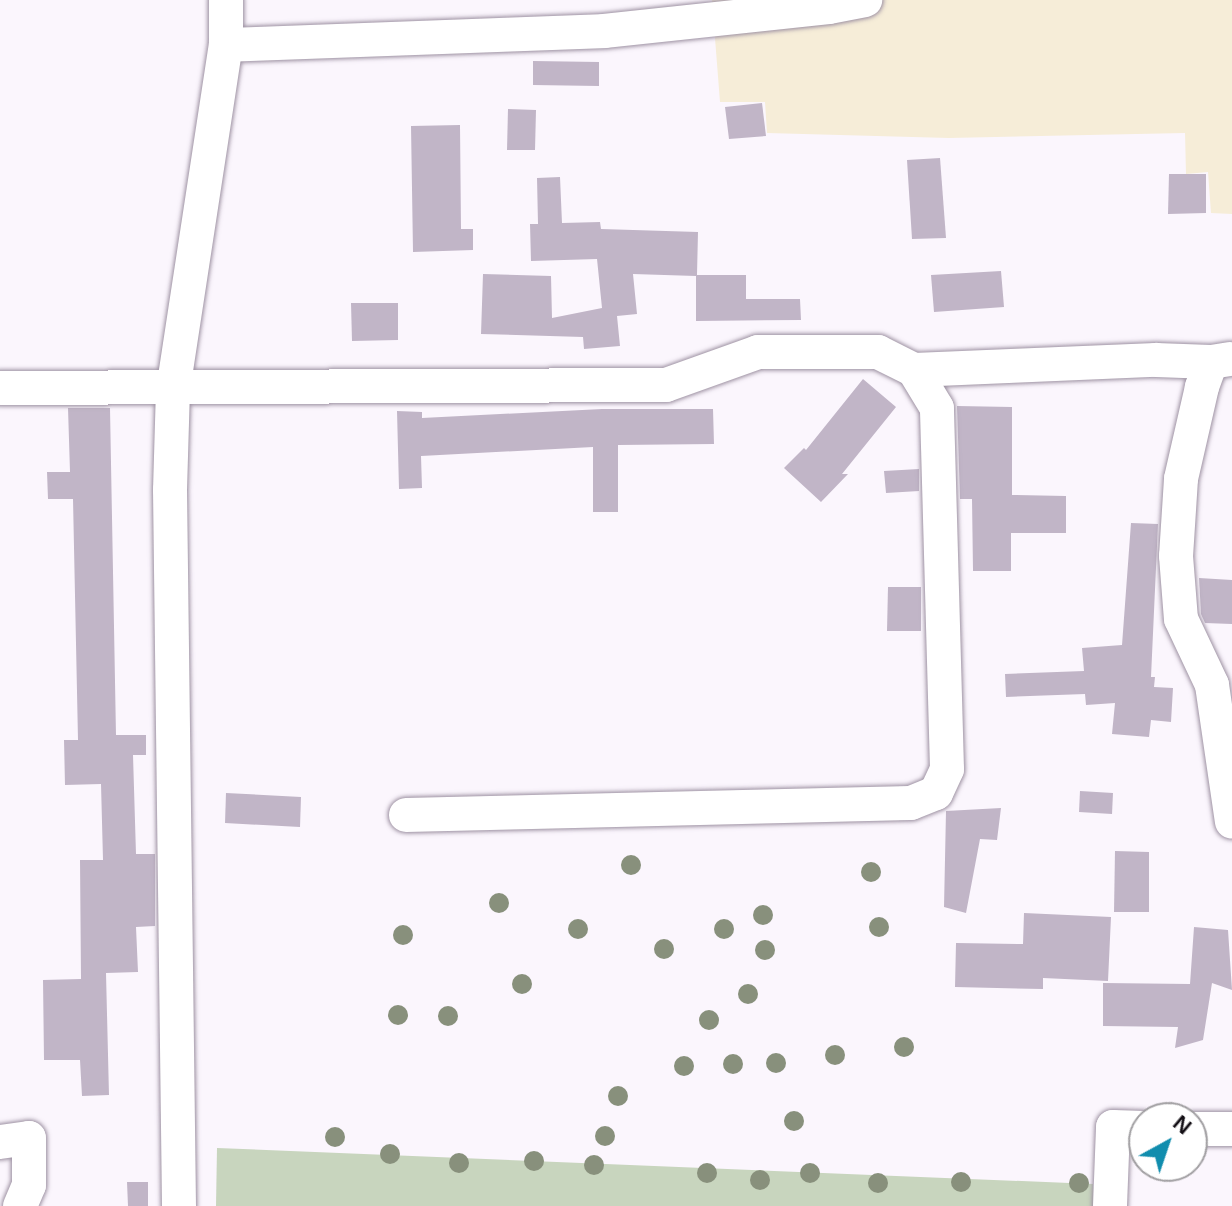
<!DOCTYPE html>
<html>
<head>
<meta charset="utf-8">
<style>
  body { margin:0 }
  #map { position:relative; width:1232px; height:1206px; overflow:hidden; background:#fbf6fd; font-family:Arial,sans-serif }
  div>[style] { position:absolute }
  .industrial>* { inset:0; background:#f6edd8 }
  .green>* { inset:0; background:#c8d5be }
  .building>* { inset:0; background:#c1b5c7 }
  .roads { filter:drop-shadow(0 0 2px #9e92a3) drop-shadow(0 0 2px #9e92a3) }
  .minor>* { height:34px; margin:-17px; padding:0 17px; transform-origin:17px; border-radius:17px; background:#fff }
  .trees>* { width:20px; height:20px; margin:-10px; border-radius:50%; background:#88907c }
  span { translate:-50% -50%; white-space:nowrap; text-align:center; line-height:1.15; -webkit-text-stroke:6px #fff; paint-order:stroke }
  .north { position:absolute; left:1128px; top:1102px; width:80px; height:80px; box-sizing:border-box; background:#fff; border:2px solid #a19fa2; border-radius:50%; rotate:40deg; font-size:22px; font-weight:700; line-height:32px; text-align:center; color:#141016 }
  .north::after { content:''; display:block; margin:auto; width:28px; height:36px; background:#118dae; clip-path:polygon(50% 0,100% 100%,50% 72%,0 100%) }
</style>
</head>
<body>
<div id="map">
  <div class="industrial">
    <div style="clip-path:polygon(712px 0,1232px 0,1232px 214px,1211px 213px,1208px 172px,1186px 174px,1185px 133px,949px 138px,767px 133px,765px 102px,720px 102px)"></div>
  </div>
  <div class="green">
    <div style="clip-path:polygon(217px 1148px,1093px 1184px,1093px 1206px,216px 1206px)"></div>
  </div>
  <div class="building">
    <div style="clip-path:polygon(533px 61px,599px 62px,599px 86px,533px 85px)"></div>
    <div style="clip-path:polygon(762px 103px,766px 136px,729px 139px,725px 107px)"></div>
    <div style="clip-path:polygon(508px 109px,536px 110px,535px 150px,507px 150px)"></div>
    <div style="clip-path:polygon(460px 125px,461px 229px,473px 229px,473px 250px,413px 252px,411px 126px)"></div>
    <div style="clip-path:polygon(940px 158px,946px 238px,912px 239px,907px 160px)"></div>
    <div style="clip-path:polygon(1169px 174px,1206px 174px,1206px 213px,1168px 214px)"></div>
    <div style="clip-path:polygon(560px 177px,562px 223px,600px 222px,601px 229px,698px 232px,697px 275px,746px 275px,746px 299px,800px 299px,801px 320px,696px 321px,696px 276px,633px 274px,637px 314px,617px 316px,620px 346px,584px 349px,583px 337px,481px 334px,483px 274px,551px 276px,552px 318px,602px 308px,597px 259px,531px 261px,530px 224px,538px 224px,537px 178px)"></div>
    <div style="clip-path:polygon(1001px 271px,1004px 307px,934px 312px,931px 275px)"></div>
    <div style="clip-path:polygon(351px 303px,398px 303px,398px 340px,352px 341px)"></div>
    <div style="clip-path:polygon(863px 379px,896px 407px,842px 474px,848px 474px,821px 502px,784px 468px,804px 448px,806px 450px)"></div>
    <div style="clip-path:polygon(957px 406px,1012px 407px,1012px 495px,1066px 496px,1066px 533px,1011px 533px,1011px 571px,973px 571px,972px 499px,960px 499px)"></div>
    <div style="clip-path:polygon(68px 408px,110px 408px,116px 735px,146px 735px,146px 755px,133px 755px,136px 854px,155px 854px,155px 926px,136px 927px,138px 972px,106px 973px,109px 1095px,82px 1096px,80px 1060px,44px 1060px,43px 980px,81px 979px,80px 860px,103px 860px,101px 784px,65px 785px,64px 740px,78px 740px,73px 499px,48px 499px,47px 472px,70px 472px)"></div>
    <div style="clip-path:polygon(602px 409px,713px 409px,714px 444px,618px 445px,618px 512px,593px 512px,593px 447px,421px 456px,422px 488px,399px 489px,397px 411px,422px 412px,422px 418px)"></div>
    <div style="clip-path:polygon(919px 469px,919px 491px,886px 493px,884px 471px)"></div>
    <div style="clip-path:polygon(1131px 523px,1158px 524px,1151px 677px,1155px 677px,1154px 687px,1173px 688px,1171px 722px,1151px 720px,1149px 737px,1112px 734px,1115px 703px,1086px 705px,1085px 694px,1006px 697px,1005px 674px,1084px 671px,1082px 648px,1122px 645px)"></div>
    <div style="clip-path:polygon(1199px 578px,1232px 580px,1232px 624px,1205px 623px,1201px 614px)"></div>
    <div style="clip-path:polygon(888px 587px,921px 587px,921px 631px,887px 631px)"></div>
    <div style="clip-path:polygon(1080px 791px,1113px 793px,1112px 814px,1079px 812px)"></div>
    <div style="clip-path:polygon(226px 793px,301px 797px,300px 827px,225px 823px)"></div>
    <div style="clip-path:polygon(1001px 808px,997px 840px,980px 839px,966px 913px,944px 907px,946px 811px)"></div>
    <div style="clip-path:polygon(1115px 851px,1149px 852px,1149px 912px,1114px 912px)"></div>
    <div style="clip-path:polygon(1024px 913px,1111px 917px,1108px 981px,1043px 978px,1043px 989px,955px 987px,956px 943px,1023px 944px)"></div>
    <div style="clip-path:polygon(1194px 927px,1228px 930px,1232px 990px,1212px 983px,1203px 1040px,1175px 1048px,1178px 1027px,1103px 1026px,1103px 983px,1190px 984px)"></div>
    <div style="clip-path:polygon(127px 1182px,148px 1182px,148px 1206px,128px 1206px)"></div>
  </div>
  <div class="roads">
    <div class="minor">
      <div style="left:226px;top:45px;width:378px;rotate:-2.1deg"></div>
      <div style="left:604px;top:31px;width:226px;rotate:-6.1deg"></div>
      <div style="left:829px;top:7px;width:37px;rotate:-11deg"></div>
      <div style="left:1230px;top:359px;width:19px;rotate:171deg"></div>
      <div style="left:1211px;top:362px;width:27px;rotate:110deg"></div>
      <div style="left:1202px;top:387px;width:94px;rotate:102.9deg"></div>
      <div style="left:1181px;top:479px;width:77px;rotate:93.7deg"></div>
      <div style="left:1176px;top:556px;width:63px;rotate:85.5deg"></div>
      <div style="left:1181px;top:619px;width:73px;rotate:64.8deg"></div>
      <div style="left:1212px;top:685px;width:138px;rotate:81.7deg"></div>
      <div style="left:0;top:388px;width:666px;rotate:-0.26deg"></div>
      <div style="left:666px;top:385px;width:98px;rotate:-19.7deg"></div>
      <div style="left:758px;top:352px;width:120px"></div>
      <div style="left:878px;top:352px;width:40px;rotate:26.6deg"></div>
      <div style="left:914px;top:370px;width:242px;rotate:-2.4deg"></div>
      <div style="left:1156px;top:360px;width:55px;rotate:2.1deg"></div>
      <div style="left:406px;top:815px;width:505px;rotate:-1.36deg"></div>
      <div style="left:911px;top:803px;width:27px;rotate:-22deg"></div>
      <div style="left:936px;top:793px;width:26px;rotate:-65deg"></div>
      <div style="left:947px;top:769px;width:361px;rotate:-91.6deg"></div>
      <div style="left:937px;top:408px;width:44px;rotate:-121.2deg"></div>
      <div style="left:1192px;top:1129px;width:40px"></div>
      <div style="left:0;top:1142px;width:29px;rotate:-8deg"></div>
      <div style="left:29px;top:1138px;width:47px;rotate:90deg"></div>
      <div style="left:29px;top:1185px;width:23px;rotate:113deg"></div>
      <div style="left:179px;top:1206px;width:716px;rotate:-90.72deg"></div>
      <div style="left:170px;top:490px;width:100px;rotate:-88.3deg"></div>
      <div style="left:173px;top:390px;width:349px;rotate:-81.3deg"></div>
      <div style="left:226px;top:45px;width:45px;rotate:-90deg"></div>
      <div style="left:1110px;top:1206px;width:79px;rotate:-87.8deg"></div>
      <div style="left:1113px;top:1127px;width:31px;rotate:2deg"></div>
    </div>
  </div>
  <div class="trees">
    <div style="left:631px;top:865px"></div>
    <div style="left:871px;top:872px"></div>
    <div style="left:499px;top:903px"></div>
    <div style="left:763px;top:915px"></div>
    <div style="left:879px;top:927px"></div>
    <div style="left:578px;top:929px"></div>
    <div style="left:724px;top:929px"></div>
    <div style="left:403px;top:935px"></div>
    <div style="left:664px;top:949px"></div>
    <div style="left:765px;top:950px"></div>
    <div style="left:522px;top:984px"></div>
    <div style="left:748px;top:994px"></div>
    <div style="left:398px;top:1015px"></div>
    <div style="left:448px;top:1016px"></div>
    <div style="left:709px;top:1020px"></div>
    <div style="left:904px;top:1047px"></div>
    <div style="left:835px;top:1055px"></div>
    <div style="left:776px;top:1063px"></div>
    <div style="left:733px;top:1064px"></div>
    <div style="left:684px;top:1066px"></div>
    <div style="left:618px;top:1096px"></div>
    <div style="left:794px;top:1121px"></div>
    <div style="left:605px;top:1136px"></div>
    <div style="left:335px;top:1137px"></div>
    <div style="left:390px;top:1154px"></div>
    <div style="left:534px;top:1161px"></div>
    <div style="left:459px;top:1163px"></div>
    <div style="left:594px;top:1165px"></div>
    <div style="left:707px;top:1173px"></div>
    <div style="left:810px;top:1173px"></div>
    <div style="left:760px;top:1180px"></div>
    <div style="left:961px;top:1182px"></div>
    <div style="left:878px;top:1183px"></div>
    <div style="left:1079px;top:1183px"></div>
  </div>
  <div class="north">N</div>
</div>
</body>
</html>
